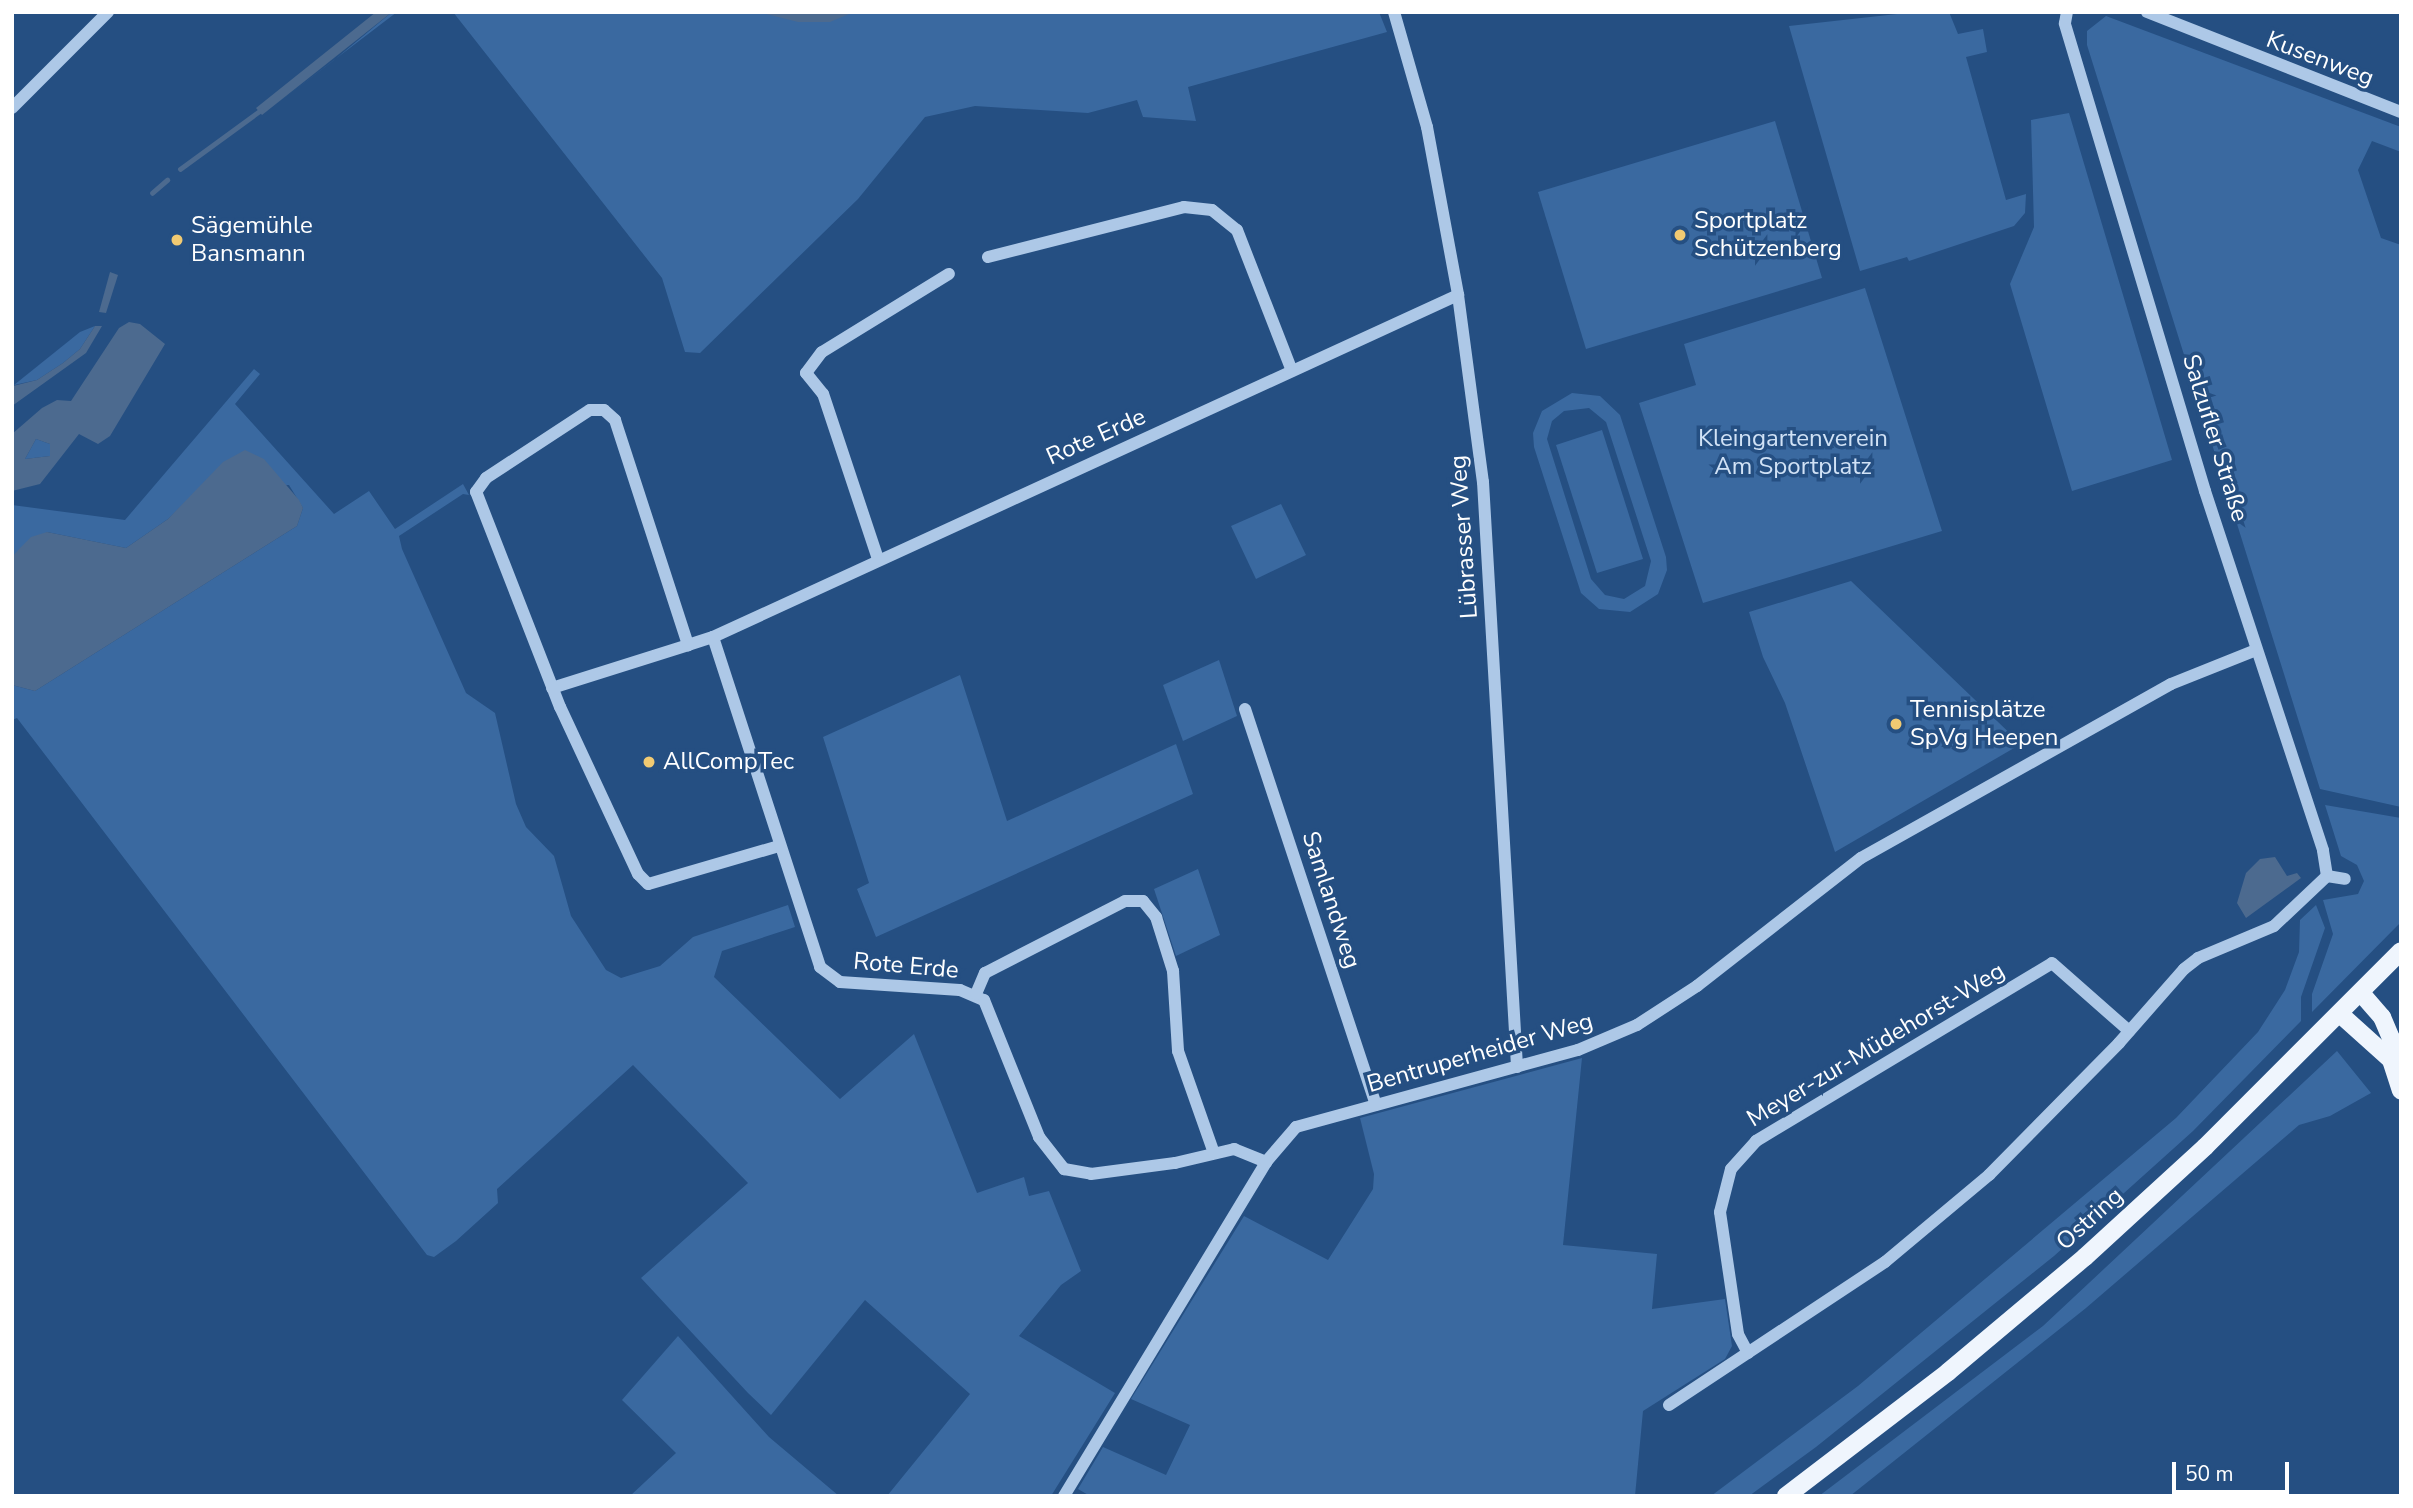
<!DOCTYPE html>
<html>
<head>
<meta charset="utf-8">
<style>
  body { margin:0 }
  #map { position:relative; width:2413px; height:1508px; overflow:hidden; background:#254f82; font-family:"Nunito Sans",sans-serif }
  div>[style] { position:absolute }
  .green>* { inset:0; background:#3a69a0 }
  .water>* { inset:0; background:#4c6a8f }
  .stream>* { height:4.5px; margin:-2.25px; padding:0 2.25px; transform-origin:2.25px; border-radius:2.25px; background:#4c6a8f }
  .minor>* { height:12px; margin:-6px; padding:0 6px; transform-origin:6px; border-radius:6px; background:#adc8e7 }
  .major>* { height:18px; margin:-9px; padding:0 9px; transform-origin:9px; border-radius:9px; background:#eff5fd }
  .dots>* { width:19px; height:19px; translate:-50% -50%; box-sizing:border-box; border:4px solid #254f82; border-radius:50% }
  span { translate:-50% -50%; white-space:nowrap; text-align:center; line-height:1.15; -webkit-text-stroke:7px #254f82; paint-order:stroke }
  .street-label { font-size:24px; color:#fff }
  .poi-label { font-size:24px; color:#fff }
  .left { translate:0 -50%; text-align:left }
  .park-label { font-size:24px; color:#d1e2f6 }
  .frame { position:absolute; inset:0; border:14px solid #fff; pointer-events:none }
  .scale { position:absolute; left:2172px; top:1462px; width:117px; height:32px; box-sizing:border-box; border:4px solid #fff; border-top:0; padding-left:9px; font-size:21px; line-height:24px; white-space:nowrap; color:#fff; -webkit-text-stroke:5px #254f82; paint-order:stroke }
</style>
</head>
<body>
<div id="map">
  <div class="green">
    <div style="clip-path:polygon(392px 12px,397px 12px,262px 115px,333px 61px)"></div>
    <div style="clip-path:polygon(453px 12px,1379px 12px,1387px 32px,1188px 87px,1196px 121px,1143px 117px,1137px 100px,1088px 113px,975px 106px,925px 117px,858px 199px,700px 353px,685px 352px,662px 278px)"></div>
    <div style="clip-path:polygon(1915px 12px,1949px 12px,1958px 34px,1983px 29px,1987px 52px,1966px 57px,2006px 200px,2026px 194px,2025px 213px,2014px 226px,1909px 261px,1907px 257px,1860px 271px,1789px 26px)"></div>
    <div style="clip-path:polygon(2106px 16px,2401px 127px,2401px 152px,2372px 141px,2358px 170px,2381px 238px,2401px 245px,2401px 807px,2320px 789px,2087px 45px,2087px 31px)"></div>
    <div style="clip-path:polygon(2069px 113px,2172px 460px,2072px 491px,2010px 284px,2034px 227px,2031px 120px)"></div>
    <div style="clip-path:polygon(1775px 121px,1822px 278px,1586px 349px,1538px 192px)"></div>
    <div style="clip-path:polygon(1865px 288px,1942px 531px,1703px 603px,1639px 403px,1696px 385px,1684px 344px)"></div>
    <div style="clip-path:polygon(95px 326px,80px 349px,63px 363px,37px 380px,14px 385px,80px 332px)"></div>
    <div style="clip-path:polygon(254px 369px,260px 374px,235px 404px,334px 514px,369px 491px,395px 529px,463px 484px,469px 495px,463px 494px,399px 536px,402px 549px,466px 693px,495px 713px,516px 804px,526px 827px,554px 856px,571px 916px,606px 970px,621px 978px,660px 966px,693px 937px,788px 905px,795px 927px,722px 951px,714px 977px,840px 1099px,914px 1034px,977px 1193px,1024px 1177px,1029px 1196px,1049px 1191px,1081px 1271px,1061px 1285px,1019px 1336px,1115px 1393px,1051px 1496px,887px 1496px,970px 1394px,865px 1300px,771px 1415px,748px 1393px,641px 1278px,748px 1183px,633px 1065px,497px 1189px,498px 1203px,456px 1241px,434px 1257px,427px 1255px,17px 718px,12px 720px,12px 685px,35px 691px,297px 526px,303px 508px,289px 485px,205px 484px,168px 519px,126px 548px,47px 532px,12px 557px,12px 505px,125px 520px)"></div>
    <div style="clip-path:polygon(evenodd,1572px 393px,1600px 396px,1620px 415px,1666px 557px,1667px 570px,1658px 594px,1630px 612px,1599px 609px,1581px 593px,1534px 447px,1533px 433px,1542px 411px,1572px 393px,1589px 408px,1606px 422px,1651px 561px,1645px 586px,1624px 599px,1605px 595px,1591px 579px,1547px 439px,1552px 421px,1564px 411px,1589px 408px)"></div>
    <div style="clip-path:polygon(1602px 430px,1643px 559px,1597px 573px,1556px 445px)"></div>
    <div style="clip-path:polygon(36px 439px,50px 444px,50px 456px,25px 459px)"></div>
    <div style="clip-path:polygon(1281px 504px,1306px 555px,1256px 579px,1231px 526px)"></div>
    <div style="clip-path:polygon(1851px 581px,2021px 744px,1835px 852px,1785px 703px,1763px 657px,1749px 612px)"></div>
    <div style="clip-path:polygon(1219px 660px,1237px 716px,1183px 741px,1163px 685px)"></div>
    <div style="clip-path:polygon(960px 675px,1007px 821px,1176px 744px,1193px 794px,876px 937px,857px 889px,869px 883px,823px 737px)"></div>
    <div style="clip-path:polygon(2325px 805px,2401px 818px,2401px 922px,2312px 1012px,2312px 994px,2333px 934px,2323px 900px,2358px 894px,2364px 881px,2357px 865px,2341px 856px)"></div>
    <div style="clip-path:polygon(1198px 869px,1220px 935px,1176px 956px,1154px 889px)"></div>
    <div style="clip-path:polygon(2316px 905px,2325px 928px,2301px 997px,2301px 1021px,2193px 1131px,2054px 1256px,1816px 1447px,1749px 1496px,1711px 1496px,1858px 1386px,2176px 1118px,2258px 1032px,2285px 990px,2299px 952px,2300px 920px)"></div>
    <div style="clip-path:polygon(2337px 1051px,2371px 1093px,2330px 1116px,2299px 1125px,2086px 1308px,1850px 1496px,1819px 1496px,2043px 1326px)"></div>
    <div style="clip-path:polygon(1582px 1058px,1563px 1245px,1657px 1254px,1652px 1309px,1725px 1299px,1732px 1346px,1725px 1359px,1643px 1411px,1635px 1496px,1090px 1496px,1078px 1489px,1103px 1447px,1166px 1475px,1190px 1425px,1131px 1399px,1244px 1216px,1328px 1260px,1373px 1189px,1374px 1174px,1360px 1118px)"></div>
    <div style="clip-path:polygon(678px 1336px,769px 1437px,839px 1496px,630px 1496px,676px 1453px,622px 1400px)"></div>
  </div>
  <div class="water">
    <div style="clip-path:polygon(376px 12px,392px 12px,262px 115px,256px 108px)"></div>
    <div style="clip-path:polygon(758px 12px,854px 12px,830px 22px,798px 22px)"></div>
    <div style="clip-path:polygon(110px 272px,118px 275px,106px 313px,99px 312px)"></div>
    <div style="clip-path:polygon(evenodd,129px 322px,140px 324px,165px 344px,110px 436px,98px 444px,79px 434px,40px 484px,12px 491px,12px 434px,42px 408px,57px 400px,71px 401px,119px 328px,129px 322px,36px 439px,50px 444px,50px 456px,25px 459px,36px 439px)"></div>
    <div style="clip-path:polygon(95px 326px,102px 326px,86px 353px,12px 406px,13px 386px,37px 380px,63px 363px,80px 349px)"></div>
    <div style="clip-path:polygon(245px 450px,264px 459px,299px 500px,303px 508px,297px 526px,35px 691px,12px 685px,12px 557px,20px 548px,31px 537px,47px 532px,126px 548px,168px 519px,223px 462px)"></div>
    <div style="clip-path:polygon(2275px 857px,2287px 876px,2297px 873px,2301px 878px,2246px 918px,2237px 903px,2246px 873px,2260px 859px)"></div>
  </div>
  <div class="stream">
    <div style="left:180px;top:169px;width:100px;rotate:-36.1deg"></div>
    <div style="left:152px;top:193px;width:20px;rotate:-41deg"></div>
  </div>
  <div class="minor">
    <div style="left:1394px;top:12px;width:120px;rotate:74deg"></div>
    <div style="left:1427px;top:127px;width:171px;rotate:79.5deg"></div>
    <div style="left:1458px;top:295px;width:189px;rotate:82.4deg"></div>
    <div style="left:1483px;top:482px;width:586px;rotate:86.67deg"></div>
    <div style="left:2147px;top:12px;width:273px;rotate:21.5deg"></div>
    <div style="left:12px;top:108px;width:136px;rotate:-45deg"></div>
    <div style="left:988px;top:257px;width:202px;rotate:-14.3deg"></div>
    <div style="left:1184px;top:207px;width:28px;rotate:6deg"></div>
    <div style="left:1212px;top:210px;width:32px;rotate:39deg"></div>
    <div style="left:1237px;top:230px;width:151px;rotate:68.7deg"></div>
    <div style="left:878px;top:559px;width:174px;rotate:-108.4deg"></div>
    <div style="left:823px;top:394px;width:27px;rotate:-129deg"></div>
    <div style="left:806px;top:373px;width:26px;rotate:-53deg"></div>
    <div style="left:822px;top:352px;width:149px;rotate:-31.6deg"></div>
    <div style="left:713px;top:637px;width:820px;rotate:-24.66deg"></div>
    <div style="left:552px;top:688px;width:143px;rotate:-17.5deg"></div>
    <div style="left:1245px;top:709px;width:417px;rotate:71.7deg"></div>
    <div style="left:779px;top:846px;width:136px;rotate:163.8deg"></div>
    <div style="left:648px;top:884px;width:14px;rotate:-135deg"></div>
    <div style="left:638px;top:874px;width:184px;rotate:-115deg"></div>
    <div style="left:560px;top:707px;width:231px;rotate:-111.3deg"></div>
    <div style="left:476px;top:492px;width:17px;rotate:-54deg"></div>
    <div style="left:486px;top:478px;width:124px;rotate:-33.2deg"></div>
    <div style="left:590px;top:410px;width:14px"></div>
    <div style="left:604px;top:410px;width:15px;rotate:42deg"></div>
    <div style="left:615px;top:420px;width:237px;rotate:72deg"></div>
    <div style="left:688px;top:645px;width:26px;rotate:-18deg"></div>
    <div style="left:713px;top:637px;width:347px;rotate:72deg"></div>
    <div style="left:820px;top:967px;width:25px;rotate:37deg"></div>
    <div style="left:840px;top:982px;width:120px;rotate:3.8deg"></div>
    <div style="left:960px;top:990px;width:26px;rotate:23deg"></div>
    <div style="left:984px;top:1000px;width:148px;rotate:68.1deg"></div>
    <div style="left:1039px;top:1137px;width:41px;rotate:52deg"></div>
    <div style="left:1064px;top:1169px;width:27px;rotate:10deg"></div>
    <div style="left:1091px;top:1174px;width:85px;rotate:-7.5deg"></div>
    <div style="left:1175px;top:1163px;width:61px;rotate:-13.3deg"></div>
    <div style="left:1234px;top:1149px;width:35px;rotate:22deg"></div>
    <div style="left:2327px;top:876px;width:18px;rotate:9deg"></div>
    <div style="left:976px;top:994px;width:23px;rotate:-67deg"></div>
    <div style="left:985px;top:973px;width:157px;rotate:-27.2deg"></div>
    <div style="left:1125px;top:901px;width:18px"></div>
    <div style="left:1143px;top:901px;width:21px;rotate:51deg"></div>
    <div style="left:1156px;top:917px;width:57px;rotate:72.5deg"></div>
    <div style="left:1173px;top:971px;width:80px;rotate:86.4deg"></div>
    <div style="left:1178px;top:1051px;width:108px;rotate:70.6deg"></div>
    <div style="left:1748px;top:1353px;width:21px;rotate:-118deg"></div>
    <div style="left:1738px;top:1334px;width:123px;rotate:-98.4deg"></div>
    <div style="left:1720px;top:1212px;width:44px;rotate:-75.7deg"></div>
    <div style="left:1731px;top:1169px;width:38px;rotate:-48deg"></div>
    <div style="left:1756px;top:1141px;width:345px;rotate:-31deg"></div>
    <div style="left:2052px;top:963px;width:103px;rotate:41.4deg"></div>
    <div style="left:1669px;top:1405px;width:259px;rotate:-33.5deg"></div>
    <div style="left:1885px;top:1262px;width:136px;rotate:-39.9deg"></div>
    <div style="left:1989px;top:1175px;width:185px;rotate:-45.4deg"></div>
    <div style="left:2119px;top:1043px;width:98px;rotate:-48.7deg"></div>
    <div style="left:2184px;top:969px;width:18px;rotate:-38deg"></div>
    <div style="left:2198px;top:958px;width:82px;rotate:-22.8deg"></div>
    <div style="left:2274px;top:926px;width:73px;rotate:-43.3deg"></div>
    <div style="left:2327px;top:876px;width:26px;rotate:-99deg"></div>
    <div style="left:2323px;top:850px;width:378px;rotate:-108.2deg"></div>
    <div style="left:2205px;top:491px;width:488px;rotate:-106.7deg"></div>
    <div style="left:2065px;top:23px;width:11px;rotate:-80deg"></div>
    <div style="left:1064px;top:1496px;width:390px;rotate:-58.8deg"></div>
    <div style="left:1266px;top:1162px;width:46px;rotate:-49.4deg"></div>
    <div style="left:1296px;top:1127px;width:292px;rotate:-15.3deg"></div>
    <div style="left:1578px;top:1050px;width:64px;rotate:-23deg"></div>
    <div style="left:1637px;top:1025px;width:72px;rotate:-33deg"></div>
    <div style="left:1697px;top:986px;width:208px;rotate:-38deg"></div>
    <div style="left:1861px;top:858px;width:355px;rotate:-29.3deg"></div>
    <div style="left:2171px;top:684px;width:92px;rotate:-21.8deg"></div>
  </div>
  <div class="major">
    <div style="left:2361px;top:993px;width:32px;rotate:49deg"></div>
    <div style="left:2382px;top:1017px;width:23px;rotate:67deg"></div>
    <div style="left:2391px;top:1038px;width:22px;rotate:90deg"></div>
    <div style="left:2391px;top:1060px;width:32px;rotate:72deg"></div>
    <div style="left:2340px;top:1014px;width:69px;rotate:42deg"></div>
    <div style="left:1786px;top:1496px;width:204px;rotate:-37.4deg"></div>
    <div style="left:1948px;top:1372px;width:179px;rotate:-40deg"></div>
    <div style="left:2085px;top:1257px;width:163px;rotate:-42.5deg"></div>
    <div style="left:2205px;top:1147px;width:277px;rotate:-45deg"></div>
  </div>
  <div class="dots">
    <div style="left:1680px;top:235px;background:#f1ca72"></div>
    <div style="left:177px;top:240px;background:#f1ca72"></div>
    <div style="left:1896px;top:724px;background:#f1ca72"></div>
    <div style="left:649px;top:762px;background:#f1ca72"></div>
  </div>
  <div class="street-label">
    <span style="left:2320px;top:59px;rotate:21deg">Kusenweg</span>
    <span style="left:1096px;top:437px;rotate:-24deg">Rote Erde</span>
    <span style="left:2215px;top:438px;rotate:73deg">Salzufler Straße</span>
    <span style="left:1464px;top:537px;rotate:-94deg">Lübrasser Weg</span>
    <span style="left:1331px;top:900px;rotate:72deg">Samlandweg</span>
    <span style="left:906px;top:966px;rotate:5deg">Rote Erde</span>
    <span style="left:1876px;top:1045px;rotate:-31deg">Meyer-zur-Müdehorst-Weg</span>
    <span style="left:1480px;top:1053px;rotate:-16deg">Bentruperheider Weg</span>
    <span style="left:2090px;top:1219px;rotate:-42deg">Ostring</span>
  </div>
  <div class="poi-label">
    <span class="left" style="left:1694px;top:235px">Sportplatz<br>Schützenberg</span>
    <span class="left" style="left:191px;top:240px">Sägemühle<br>Bansmann</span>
    <span class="left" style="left:1910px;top:724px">Tennisplätze<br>SpVg Heepen</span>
    <span class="left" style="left:663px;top:762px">AllCompTec</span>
  </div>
  <div class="park-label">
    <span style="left:1793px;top:453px">Kleingartenverein<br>Am Sportplatz</span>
  </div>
  <div class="frame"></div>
  <div class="scale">50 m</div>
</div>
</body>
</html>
